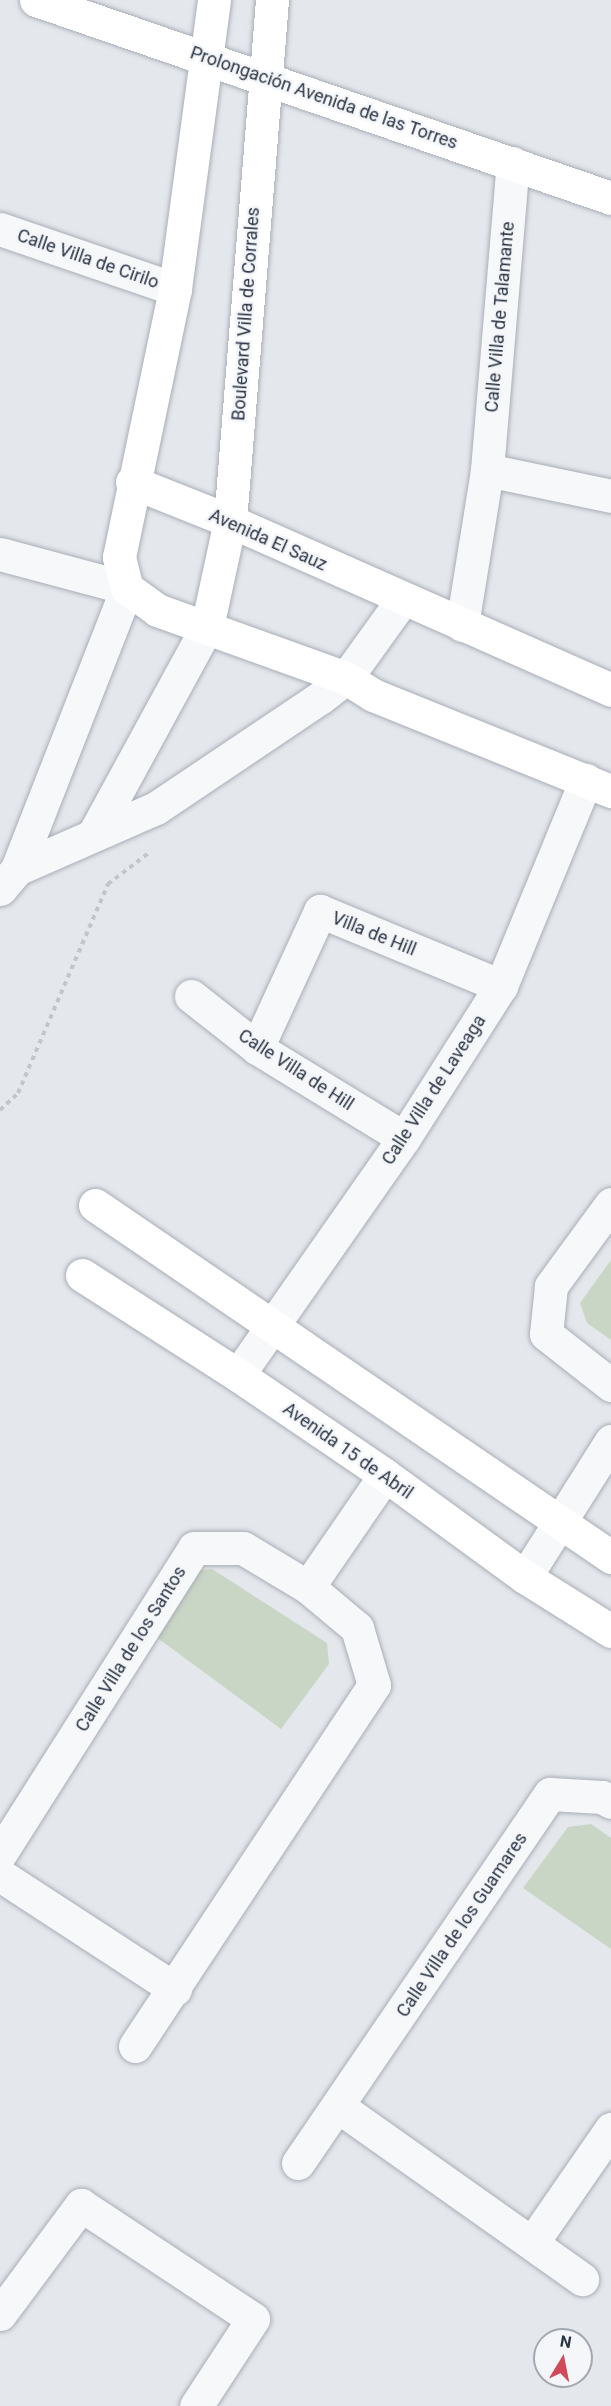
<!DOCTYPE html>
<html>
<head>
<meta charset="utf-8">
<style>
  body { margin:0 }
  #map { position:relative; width:611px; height:2406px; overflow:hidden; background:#e4e7ec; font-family:Roboto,sans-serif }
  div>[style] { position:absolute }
  .green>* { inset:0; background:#c9d6c5 }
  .path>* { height:4px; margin-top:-2px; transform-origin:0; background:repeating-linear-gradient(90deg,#c2c5cb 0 4.5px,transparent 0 9px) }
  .roads { filter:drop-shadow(0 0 2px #a9aeb7) drop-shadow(0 0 2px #a9aeb7) }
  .minor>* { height:33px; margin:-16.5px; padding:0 16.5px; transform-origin:16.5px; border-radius:16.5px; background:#f7f8fa }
  .major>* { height:33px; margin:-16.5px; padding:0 16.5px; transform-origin:16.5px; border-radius:16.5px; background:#fff }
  span { translate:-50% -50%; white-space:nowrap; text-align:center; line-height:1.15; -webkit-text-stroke:5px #f4f6f9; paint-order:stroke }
  .street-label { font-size:18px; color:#2b3445 }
  .north { position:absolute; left:533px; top:2328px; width:60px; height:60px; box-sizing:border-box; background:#f4f6f9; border:2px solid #a4a8b1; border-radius:50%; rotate:10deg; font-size:16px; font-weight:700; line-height:24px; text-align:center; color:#2b3445 }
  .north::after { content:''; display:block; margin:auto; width:21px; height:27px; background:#d1495b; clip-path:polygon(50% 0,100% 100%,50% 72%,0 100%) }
</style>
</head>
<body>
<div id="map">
  <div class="green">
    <div style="clip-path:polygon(611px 1260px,611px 1340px,587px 1323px,580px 1303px)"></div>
    <div style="clip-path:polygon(212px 1569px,327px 1643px,329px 1664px,281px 1729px,152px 1634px,193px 1571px)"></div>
    <div style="clip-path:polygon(591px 1824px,611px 1838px,611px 1949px,523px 1888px,568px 1827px)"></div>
  </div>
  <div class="path">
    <div style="left:0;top:1110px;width:25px;rotate:-43deg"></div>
    <div style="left:18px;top:1093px;width:228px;rotate:-66.7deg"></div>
    <div style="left:108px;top:884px;width:53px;rotate:-37.3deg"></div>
  </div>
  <div class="roads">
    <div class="minor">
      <div style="left:0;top:229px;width:185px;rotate:18.9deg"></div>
      <div style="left:487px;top:470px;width:127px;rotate:11.8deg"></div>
      <div style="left:0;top:554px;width:131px;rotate:15deg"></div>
      <div style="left:127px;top:588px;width:302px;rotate:111.4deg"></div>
      <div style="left:17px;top:869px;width:26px;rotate:130deg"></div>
      <div style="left:462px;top:625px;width:157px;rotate:-80.8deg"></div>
      <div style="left:487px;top:470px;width:308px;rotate:-85.2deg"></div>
      <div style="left:95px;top:832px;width:234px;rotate:-61.4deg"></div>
      <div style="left:17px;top:869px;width:152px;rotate:-23.7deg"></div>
      <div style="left:156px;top:808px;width:197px;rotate:-33.9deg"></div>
      <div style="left:320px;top:698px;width:33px;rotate:-38deg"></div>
      <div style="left:346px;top:678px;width:96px;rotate:-54.3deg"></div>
      <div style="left:191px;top:996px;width:84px;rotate:38.2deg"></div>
      <div style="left:257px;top:1048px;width:172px;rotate:31.5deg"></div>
      <div style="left:257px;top:1048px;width:151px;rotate:-65.3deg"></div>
      <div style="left:320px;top:911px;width:196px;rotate:22.5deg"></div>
      <div style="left:611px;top:1204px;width:102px;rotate:126.2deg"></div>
      <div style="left:551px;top:1286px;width:48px;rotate:95.9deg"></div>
      <div style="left:546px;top:1334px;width:83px;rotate:38.1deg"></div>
      <div style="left:238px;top:1375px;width:289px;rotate:-55deg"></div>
      <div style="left:404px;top:1138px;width:180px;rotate:-57.5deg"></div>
      <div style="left:501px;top:986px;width:223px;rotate:-67.6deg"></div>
      <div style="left:525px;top:1577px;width:161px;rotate:-57.7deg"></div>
      <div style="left:308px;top:1587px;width:136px;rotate:-55.5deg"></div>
      <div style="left:0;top:1854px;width:362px;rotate:-57.6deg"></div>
      <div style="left:194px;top:1548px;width:49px"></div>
      <div style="left:243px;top:1548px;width:76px;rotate:31deg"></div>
      <div style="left:308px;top:1587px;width:64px;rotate:39.9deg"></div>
      <div style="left:357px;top:1628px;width:59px;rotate:73.4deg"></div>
      <div style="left:374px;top:1685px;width:433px;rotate:123.5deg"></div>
      <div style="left:0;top:1875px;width:209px;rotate:33.1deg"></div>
      <div style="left:339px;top:2107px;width:298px;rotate:35.3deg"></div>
      <div style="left:298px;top:2163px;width:447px;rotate:-55.7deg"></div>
      <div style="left:550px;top:1794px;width:52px;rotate:3.3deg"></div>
      <div style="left:602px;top:1797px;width:10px;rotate:29deg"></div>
      <div style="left:532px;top:2243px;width:139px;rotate:-55.3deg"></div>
      <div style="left:0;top:2314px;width:136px;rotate:-53.4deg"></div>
      <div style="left:81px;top:2205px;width:206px;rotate:33.5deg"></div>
      <div style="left:253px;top:2319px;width:104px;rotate:123.2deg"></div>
    </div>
    <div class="major">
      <div style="left:36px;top:0;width:608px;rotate:19deg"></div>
      <div style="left:214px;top:0;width:292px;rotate:97.7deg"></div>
      <div style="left:175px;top:289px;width:274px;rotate:101.8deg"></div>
      <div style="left:119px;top:557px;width:32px;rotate:76deg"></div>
      <div style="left:127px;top:588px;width:37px;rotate:36deg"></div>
      <div style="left:157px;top:610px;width:201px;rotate:19.8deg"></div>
      <div style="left:346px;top:678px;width:32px;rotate:32deg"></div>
      <div style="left:373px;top:695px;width:257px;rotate:22deg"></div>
      <div style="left:132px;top:482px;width:105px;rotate:21.7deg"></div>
      <div style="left:230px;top:521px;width:417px;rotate:23.9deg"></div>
      <div style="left:207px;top:627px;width:108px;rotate:-77.8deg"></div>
      <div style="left:230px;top:521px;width:523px;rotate:-85.39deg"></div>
      <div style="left:95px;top:1205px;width:625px;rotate:34.3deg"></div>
      <div style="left:82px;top:1275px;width:185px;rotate:32.7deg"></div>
      <div style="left:238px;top:1375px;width:178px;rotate:34.2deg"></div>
      <div style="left:385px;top:1475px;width:173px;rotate:36.1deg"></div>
      <div style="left:525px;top:1577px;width:102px;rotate:32.1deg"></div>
    </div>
  </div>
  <div class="street-label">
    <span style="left:324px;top:98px;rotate:19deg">Prolongación Avenida de las Torres</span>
    <span style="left:88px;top:259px;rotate:19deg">Calle Villa de Cirilo</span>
    <span style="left:246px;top:314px;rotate:-86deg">Boulevard Villa de Corrales</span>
    <span style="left:500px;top:317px;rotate:-85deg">Calle Villa de Talamante</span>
    <span style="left:268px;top:540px;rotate:24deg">Avenida El Sauz</span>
    <span style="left:374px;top:934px;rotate:22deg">Villa de Hill</span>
    <span style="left:296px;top:1070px;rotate:33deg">Calle Villa de Hill</span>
    <span style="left:434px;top:1090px;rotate:-57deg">Calle Villa de Laveaga</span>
    <span style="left:348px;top:1451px;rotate:35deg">Avenida 15 de Abril</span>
    <span style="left:131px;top:1649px;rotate:-58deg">Calle Villa de los Santos</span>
    <span style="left:462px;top:1925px;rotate:-56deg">Calle Villa de los Guamares</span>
  </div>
  <div class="north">N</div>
</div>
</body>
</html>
